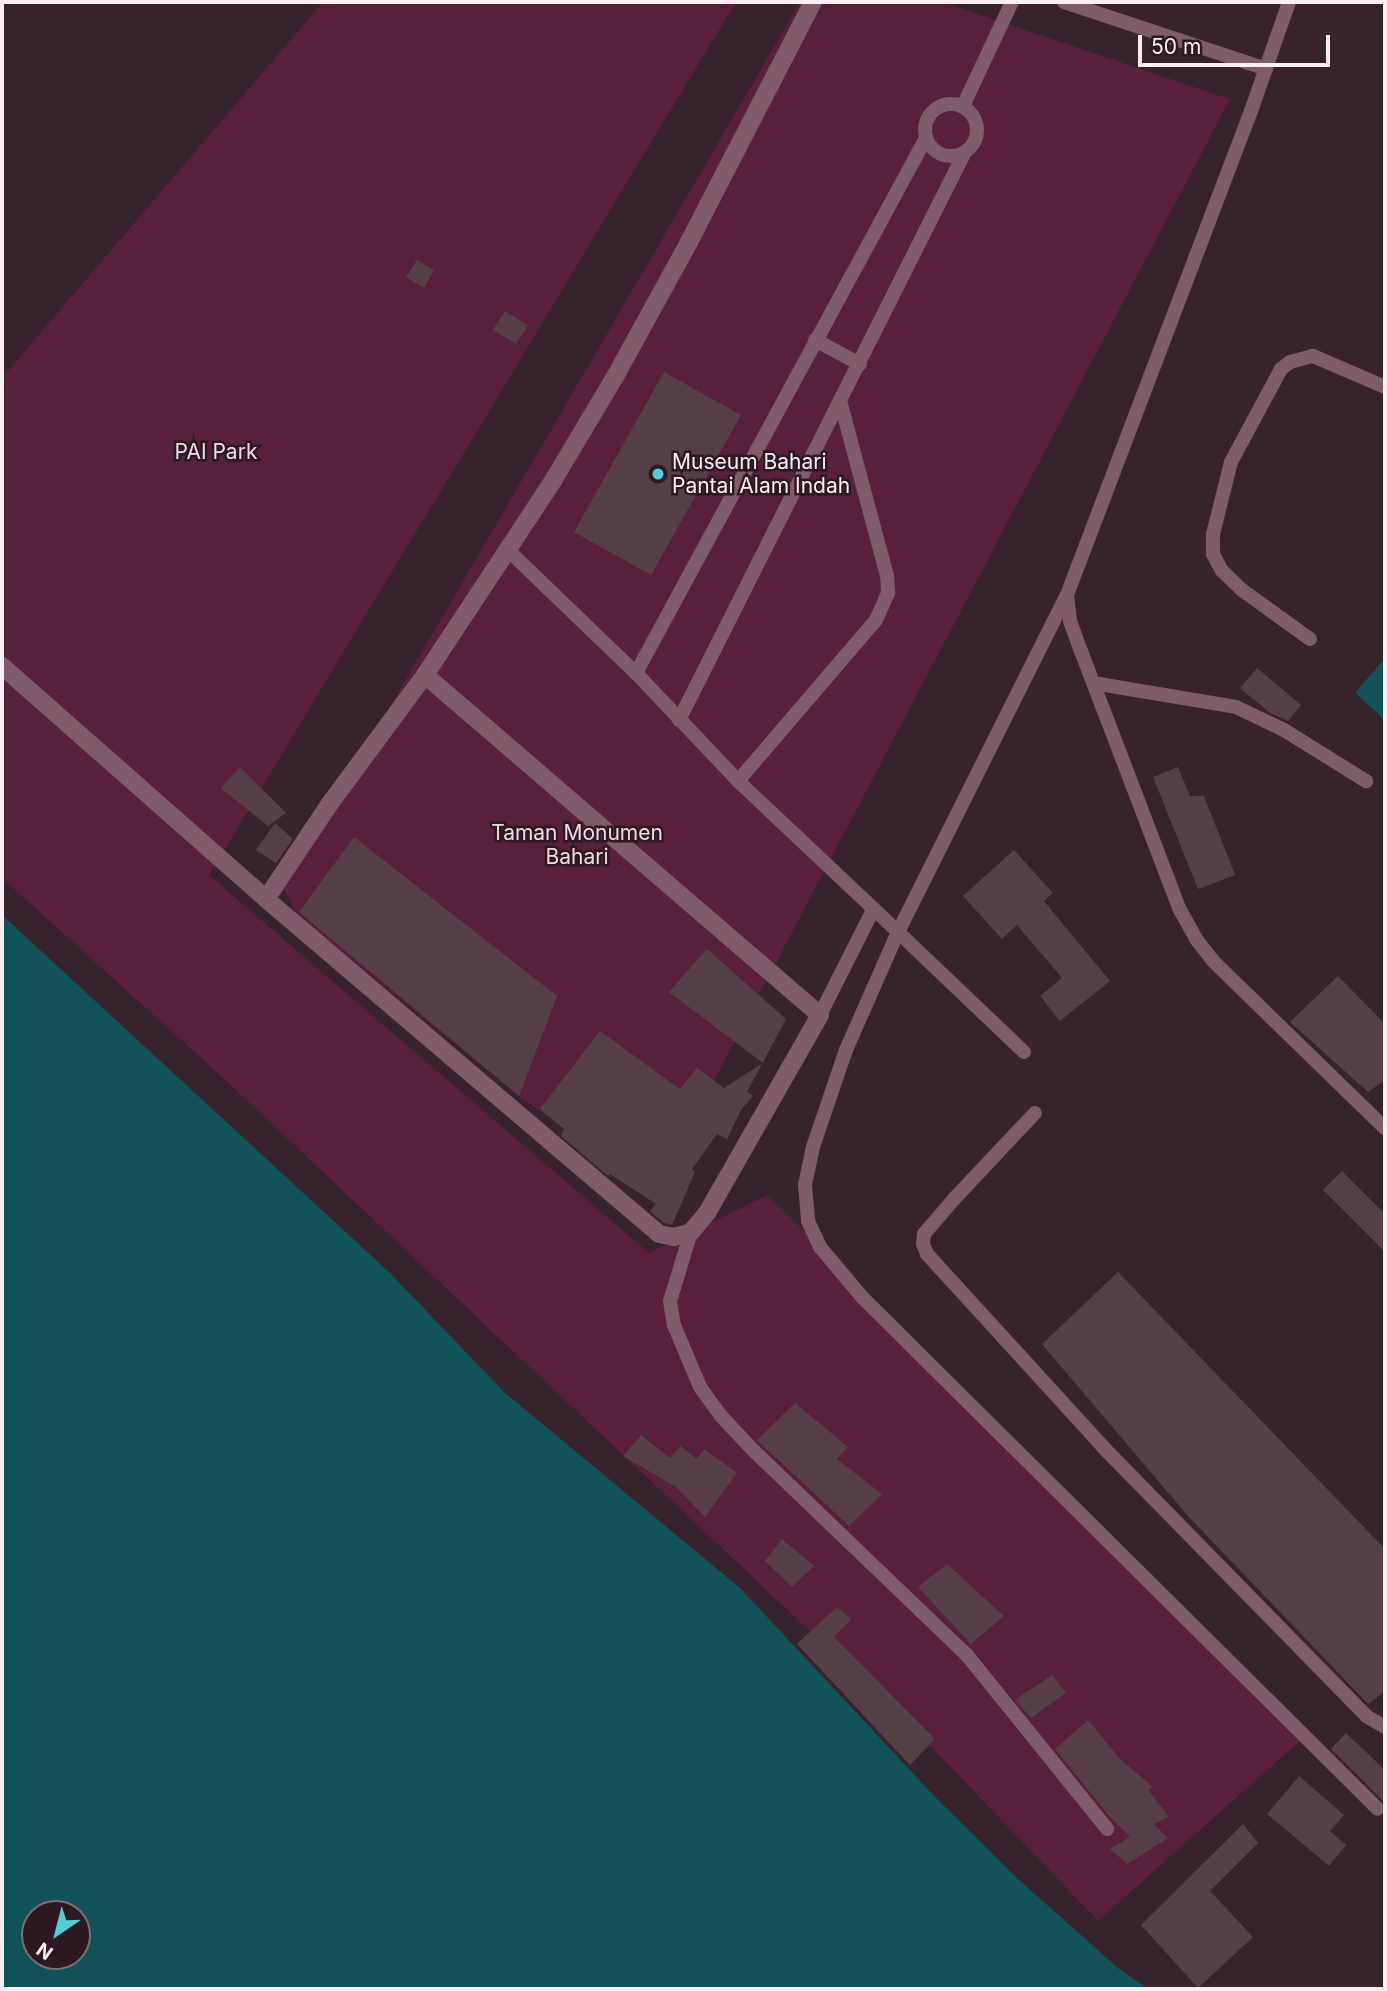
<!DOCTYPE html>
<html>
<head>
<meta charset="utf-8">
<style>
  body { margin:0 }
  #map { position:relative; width:1387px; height:1991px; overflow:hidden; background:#37232b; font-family:Inter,sans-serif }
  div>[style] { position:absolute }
  .green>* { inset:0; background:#58203a }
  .water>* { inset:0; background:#115358 }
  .building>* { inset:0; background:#564048 }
  .service>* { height:14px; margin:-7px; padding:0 7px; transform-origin:7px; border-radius:7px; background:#7e5c69 }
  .service>.ring { margin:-7px; padding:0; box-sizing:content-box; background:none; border:14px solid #7e5c69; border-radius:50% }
  .minor>* { height:18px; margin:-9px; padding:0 9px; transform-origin:9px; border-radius:9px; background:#7e5c69 }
  .dots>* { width:19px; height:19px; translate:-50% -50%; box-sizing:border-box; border:4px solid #2c1921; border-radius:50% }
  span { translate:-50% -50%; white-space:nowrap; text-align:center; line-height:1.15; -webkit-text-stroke:5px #2c1921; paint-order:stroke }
  .park-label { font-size:21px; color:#f1dae2 }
  .poi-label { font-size:21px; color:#fdeef3 }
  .left { translate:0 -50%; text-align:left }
  .frame { position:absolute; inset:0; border:4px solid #fdeef3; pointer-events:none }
  .north { position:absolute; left:21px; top:1900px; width:70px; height:70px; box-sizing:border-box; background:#2c1921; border:2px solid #806e75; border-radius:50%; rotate:215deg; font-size:19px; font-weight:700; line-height:28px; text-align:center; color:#fdeef3 }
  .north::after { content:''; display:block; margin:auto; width:24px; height:32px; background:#52ccd5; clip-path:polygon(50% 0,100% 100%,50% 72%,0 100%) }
  .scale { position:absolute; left:1138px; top:35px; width:192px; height:32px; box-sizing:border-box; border:4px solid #fdeef3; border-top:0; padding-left:9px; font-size:21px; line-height:24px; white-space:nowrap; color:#fdeef3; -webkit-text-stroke:5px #2c1921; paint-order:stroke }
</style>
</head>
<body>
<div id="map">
  <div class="green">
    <div style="clip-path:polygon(323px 2px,736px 2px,209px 875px,649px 1253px,768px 1195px,1310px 1732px,1098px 1921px,918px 1733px,220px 1075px,2px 878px,2px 378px)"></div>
    <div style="clip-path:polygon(800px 2px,942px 2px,1230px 99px,655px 1193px,519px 1096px,297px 915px,284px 889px)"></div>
  </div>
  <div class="water">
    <div style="clip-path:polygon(1385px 658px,1385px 720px,1355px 693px)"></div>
    <div style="clip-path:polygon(evenodd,2px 915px,390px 1273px,504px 1392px,740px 1588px,936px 1798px,1018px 1879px,1118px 1968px,1148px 1989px,2px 1989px,2px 915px,35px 1914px,77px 1914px,77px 1956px,35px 1956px,35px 1914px)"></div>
  </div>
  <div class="building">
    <div style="clip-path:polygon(417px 260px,434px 270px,424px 288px,406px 277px)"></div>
    <div style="clip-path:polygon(505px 311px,528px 325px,516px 344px,493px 330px)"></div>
    <div style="clip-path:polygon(664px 372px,741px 415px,651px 575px,574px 532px)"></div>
    <div style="clip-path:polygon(1257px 668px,1301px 705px,1288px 721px,1270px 713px,1240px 688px)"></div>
    <div style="clip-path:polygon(240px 767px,286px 813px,268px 826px,221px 788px)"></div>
    <div style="clip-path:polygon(1178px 767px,1190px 796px,1204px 796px,1235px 875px,1198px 889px,1153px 777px)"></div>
    <div style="clip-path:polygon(275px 823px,293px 839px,276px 863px,256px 850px)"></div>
    <div style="clip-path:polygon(354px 837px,557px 996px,519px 1096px,299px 912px)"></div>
    <div style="clip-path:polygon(1014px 850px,1053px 893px,1044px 901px,1110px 981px,1060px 1021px,1040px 996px,1062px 978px,1017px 925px,1002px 939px,963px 896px)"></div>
    <div style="clip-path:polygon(707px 949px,786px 1019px,747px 1092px,753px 1096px,741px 1110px,727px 1139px,717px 1134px,692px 1169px,695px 1172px,672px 1225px,664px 1223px,650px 1211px,656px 1204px,610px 1174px,608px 1176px,561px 1136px,564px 1129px,540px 1109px,600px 1031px,680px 1089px,697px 1068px,724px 1088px,763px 1063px,669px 992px)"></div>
    <div style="clip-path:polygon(1338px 976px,1385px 1024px,1385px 1080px,1368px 1092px,1290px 1022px)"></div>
    <div style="clip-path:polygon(1342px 1171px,1385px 1214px,1385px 1252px,1323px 1190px)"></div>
    <div style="clip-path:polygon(1118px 1272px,1385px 1549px,1385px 1691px,1368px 1704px,1187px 1515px,1042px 1344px)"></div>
    <div style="clip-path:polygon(795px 1403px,848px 1447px,837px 1459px,882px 1494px,849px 1526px,757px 1440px)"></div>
    <div style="clip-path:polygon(641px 1435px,670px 1458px,680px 1446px,697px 1459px,704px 1449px,737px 1473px,705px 1517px,676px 1487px,623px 1456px)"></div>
    <div style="clip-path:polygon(782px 1539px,814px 1566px,792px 1587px,765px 1561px)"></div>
    <div style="clip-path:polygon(947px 1564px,1004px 1616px,971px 1644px,918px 1587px)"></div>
    <div style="clip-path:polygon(837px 1607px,851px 1619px,834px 1637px,935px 1739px,910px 1765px,797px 1644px)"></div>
    <div style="clip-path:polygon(1052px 1675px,1066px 1693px,1031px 1718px,1015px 1700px)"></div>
    <div style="clip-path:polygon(1088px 1720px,1120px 1759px,1153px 1787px,1148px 1790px,1169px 1817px,1154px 1824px,1168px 1838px,1127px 1864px,1110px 1849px,1130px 1837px,1109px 1816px,1055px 1749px)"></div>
    <div style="clip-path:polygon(1346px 1733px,1385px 1770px,1385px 1803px,1331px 1749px)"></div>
    <div style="clip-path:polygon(1299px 1776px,1344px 1815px,1330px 1831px,1346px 1845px,1329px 1866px,1267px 1814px)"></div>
    <div style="clip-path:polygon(1243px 1824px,1258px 1843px,1210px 1891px,1253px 1937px,1198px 1988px,1141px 1925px)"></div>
  </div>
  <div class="service">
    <div style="left:1064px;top:2px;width:213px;rotate:18.3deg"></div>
    <div style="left:1289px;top:2px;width:115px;rotate:109.2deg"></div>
    <div style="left:1251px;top:111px;width:518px;rotate:110.82deg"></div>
    <div style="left:1067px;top:595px;width:26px;rotate:83deg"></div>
    <div style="left:1070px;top:621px;width:32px;rotate:70deg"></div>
    <div style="left:1081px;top:651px;width:275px;rotate:69.1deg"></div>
    <div style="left:1179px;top:908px;width:35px;rotate:61deg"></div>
    <div style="left:1196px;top:939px;width:28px;rotate:52deg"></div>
    <div style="left:1213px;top:961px;width:240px;rotate:44.2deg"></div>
    <div class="ring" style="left:925px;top:104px;width:38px;height:38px"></div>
    <div style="left:963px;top:106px;width:115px;rotate:-64.8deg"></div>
    <div style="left:815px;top:340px;width:51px;rotate:28.1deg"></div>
    <div style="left:508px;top:550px;width:178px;rotate:43.9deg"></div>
    <div style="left:636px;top:673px;width:149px;rotate:46.6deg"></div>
    <div style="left:738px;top:781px;width:220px;rotate:43.3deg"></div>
    <div style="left:898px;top:932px;width:129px;rotate:113.8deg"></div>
    <div style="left:846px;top:1050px;width:102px;rotate:108.8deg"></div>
    <div style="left:813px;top:1147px;width:39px;rotate:102deg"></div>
    <div style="left:805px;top:1185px;width:36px;rotate:85deg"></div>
    <div style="left:808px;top:1221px;width:29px;rotate:65deg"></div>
    <div style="left:820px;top:1247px;width:67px;rotate:49.9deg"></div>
    <div style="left:863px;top:1298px;width:725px;rotate:44.78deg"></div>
    <div style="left:1310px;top:639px;width:84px;rotate:-144.2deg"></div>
    <div style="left:1242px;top:590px;width:28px;rotate:-136deg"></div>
    <div style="left:1222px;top:571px;width:19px;rotate:-118deg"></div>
    <div style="left:1213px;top:554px;width:20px;rotate:-90deg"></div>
    <div style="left:1213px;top:534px;width:74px;rotate:-76deg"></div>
    <div style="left:1231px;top:462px;width:106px;rotate:-61.7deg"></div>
    <div style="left:1281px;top:369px;width:11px;rotate:-38deg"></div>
    <div style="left:1290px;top:362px;width:24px;rotate:-15deg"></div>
    <div style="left:1313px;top:356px;width:78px;rotate:23.3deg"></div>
    <div style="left:636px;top:673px;width:609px;rotate:-61.54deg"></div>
    <div style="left:1093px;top:683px;width:145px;rotate:9.5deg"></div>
    <div style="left:1236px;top:707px;width:53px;rotate:25.6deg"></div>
    <div style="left:1284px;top:730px;width:97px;rotate:31.9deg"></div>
    <div style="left:679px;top:720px;width:636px;rotate:-63.27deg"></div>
    <div style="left:738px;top:781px;width:212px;rotate:-49.4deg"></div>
    <div style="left:876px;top:620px;width:30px;rotate:-66deg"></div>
    <div style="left:888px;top:593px;width:17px;rotate:-93deg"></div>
    <div style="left:887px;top:576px;width:182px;rotate:-105deg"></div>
    <div style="left:820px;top:1015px;width:118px;rotate:-63.2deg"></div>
    <div style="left:1024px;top:1052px;width:174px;rotate:-136.4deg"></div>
    <div style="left:898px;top:932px;width:376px;rotate:-63.4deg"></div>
    <div style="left:1035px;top:1113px;width:118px;rotate:133.3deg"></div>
    <div style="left:954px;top:1199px;width:46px;rotate:130.6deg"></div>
    <div style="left:924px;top:1234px;width:10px;rotate:96deg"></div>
    <div style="left:923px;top:1244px;width:11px;rotate:68deg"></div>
    <div style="left:927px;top:1254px;width:261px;rotate:47.6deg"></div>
    <div style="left:1103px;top:1447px;width:376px;rotate:45.6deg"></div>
    <div style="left:1366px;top:1716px;width:22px;rotate:30deg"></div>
    <div style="left:691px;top:1232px;width:72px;rotate:106.9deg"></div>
    <div style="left:670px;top:1301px;width:24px;rotate:81deg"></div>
    <div style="left:674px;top:1325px;width:67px;rotate:67.2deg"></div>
    <div style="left:700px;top:1387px;width:36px;rotate:54deg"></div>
    <div style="left:721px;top:1416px;width:48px;rotate:46.7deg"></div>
    <div style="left:754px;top:1451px;width:294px;rotate:43.8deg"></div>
    <div style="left:966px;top:1654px;width:225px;rotate:51.1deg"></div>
  </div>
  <div class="minor">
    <div style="left:2px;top:666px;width:352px;rotate:41.4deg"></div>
    <div style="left:266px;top:899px;width:117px;rotate:-56.2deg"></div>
    <div style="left:331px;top:802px;width:158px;rotate:-53.5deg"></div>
    <div style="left:425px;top:675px;width:235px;rotate:-56.6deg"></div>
    <div style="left:554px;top:479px;width:121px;rotate:-59.2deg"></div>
    <div style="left:616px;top:375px;width:152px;rotate:-61.2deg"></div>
    <div style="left:689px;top:242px;width:270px;rotate:-62.7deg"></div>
    <div style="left:266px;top:899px;width:516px;rotate:40.44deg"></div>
    <div style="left:659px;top:1234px;width:15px;rotate:11deg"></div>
    <div style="left:674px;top:1237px;width:18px;rotate:-16deg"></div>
    <div style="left:691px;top:1232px;width:25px;rotate:-50deg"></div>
    <div style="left:707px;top:1213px;width:228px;rotate:-60.3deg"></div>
    <div style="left:820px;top:1015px;width:521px;rotate:-139.28deg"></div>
  </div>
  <div class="dots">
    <div style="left:658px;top:474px;background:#52ccd5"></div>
  </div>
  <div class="park-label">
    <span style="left:216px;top:452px">PAI Park</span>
    <span style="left:577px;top:845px">Taman Monumen<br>Bahari</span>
  </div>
  <div class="poi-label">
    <span class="left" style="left:672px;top:474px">Museum Bahari<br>Pantai Alam Indah</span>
  </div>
  <div class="frame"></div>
  <div class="north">N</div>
  <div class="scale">50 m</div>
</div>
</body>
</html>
